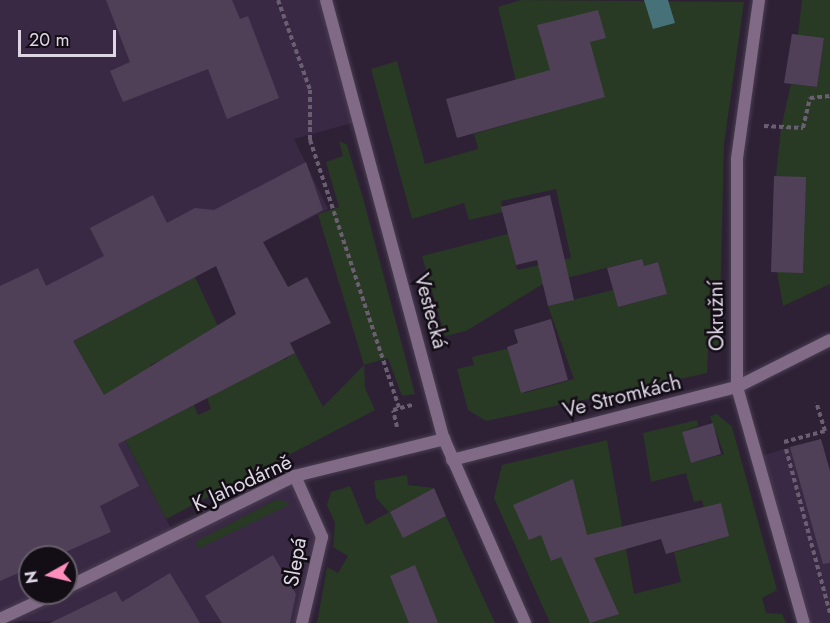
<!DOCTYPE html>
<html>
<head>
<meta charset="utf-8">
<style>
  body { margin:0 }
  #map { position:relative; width:830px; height:623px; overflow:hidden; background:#2e2136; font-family:Jost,sans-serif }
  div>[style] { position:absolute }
  .built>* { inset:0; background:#3a2944 }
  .green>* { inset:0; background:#283924 }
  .water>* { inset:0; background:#467179 }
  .building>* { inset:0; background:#4f4057 }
  .path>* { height:4px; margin-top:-2px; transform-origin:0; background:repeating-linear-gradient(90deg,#6a5f71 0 4.5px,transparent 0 7.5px) }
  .roads { filter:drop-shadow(0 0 2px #4a3e52) drop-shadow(0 0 2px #4a3e52) }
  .minor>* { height:12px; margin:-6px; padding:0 6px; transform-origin:6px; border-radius:6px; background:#816a85 }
  .tertiary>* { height:12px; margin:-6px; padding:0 6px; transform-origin:6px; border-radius:6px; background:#816a85 }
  span { translate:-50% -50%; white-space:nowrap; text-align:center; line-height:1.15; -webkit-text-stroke:5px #130d16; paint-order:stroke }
  .street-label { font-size:21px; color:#dfd6e4 }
  .north { position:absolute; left:18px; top:545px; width:60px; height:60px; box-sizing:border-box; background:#130d16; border:2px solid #655d68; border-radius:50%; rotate:262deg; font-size:16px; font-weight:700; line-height:24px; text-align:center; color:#dfd6e4 }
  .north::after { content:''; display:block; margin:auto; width:21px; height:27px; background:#fe8ebb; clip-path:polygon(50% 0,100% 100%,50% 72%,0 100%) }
  .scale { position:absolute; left:18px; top:30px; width:98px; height:27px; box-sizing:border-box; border:3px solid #dfd6e4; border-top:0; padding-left:8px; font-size:18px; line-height:21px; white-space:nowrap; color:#dfd6e4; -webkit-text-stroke:4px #130d16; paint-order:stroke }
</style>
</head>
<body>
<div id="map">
  <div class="built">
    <div style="clip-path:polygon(evenodd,0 0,326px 0,359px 121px,294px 139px,328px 209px,195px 277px,96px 385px,175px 536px,295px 476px,322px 537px,302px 623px,0 621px,0 0,30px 557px,66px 557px,66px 593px,30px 593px,30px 557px)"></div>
    <div style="clip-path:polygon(790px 447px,830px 472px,830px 623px,804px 623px,758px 457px)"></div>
  </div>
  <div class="green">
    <div style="clip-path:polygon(521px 0,744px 2px,724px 144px,719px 349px,708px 350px,707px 373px,486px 421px,468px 410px,457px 369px,474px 365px,472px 357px,510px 348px,524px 393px,574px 379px,548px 306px,613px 290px,618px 307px,667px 294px,658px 262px,644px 266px,641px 259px,543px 284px,466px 331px,445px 336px,422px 256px,508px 234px,517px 270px,571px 258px,556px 189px,501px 201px,503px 212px,469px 220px,464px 203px,412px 219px,371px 69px,397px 61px,425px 164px,478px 149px,474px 134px,525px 119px,498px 7px)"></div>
    <div style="clip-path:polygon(802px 0,830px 0,830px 284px,783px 306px,777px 272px,806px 178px,776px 176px,781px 128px,791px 84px,817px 87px,824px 39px,798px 35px)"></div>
    <div style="clip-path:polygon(339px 141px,347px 145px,363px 198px,415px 394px,402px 396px,388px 358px,364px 365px,365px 388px,375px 410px,166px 519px,74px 341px,195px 277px,221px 333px,150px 365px,156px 424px,194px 405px,198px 415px,211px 409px,207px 398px,278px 349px,284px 360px,295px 353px,323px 407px,364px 365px,318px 214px,339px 207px,326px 162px,343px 156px)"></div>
    <div style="clip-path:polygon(717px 414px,732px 427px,777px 590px,762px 598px,766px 613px,782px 614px,786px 623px,550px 623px,494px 498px,502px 465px,607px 440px,634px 594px,681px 582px,674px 552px,704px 544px,703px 539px,711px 536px,702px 500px,694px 502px,686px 473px,651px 482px,643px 433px,697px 420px,698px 426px,682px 432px,691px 463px,724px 454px,710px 416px)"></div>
    <div style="clip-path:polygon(407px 475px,408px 485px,434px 488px,390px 512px,403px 537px,446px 516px,495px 623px,317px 623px,327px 567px,338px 573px,348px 556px,333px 547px,335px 523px,327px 505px,331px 492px,350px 486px,366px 525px,389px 512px,376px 498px,374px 481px)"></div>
    <div style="clip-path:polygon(277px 499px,291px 504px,198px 549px,195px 542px)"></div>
  </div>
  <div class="water">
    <div style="clip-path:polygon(644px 0,668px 0,675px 23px,653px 29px)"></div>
  </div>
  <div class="building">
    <div style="clip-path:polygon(106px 0,232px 0,240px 19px,248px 16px,279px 98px,227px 119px,208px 69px,123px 102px,110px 71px,130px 62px)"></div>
    <div style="clip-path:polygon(598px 10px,606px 38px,590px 42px,605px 97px,457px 138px,446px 99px,550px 70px,537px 25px)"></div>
    <div style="clip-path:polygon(792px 34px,824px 38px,817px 87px,784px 83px)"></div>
    <div style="clip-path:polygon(evenodd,306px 162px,323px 210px,263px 242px,288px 287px,307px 277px,331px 323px,290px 343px,295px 353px,118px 444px,139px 486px,100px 506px,111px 532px,54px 557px,30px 557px,30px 568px,0 581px,0 286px,38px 268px,46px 286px,104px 256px,90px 228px,153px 195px,167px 223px,195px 208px,214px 210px,306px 162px,216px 266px,236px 314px,104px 395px,73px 341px,216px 266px)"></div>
    <div style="clip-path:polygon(774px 176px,806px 177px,803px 273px,771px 272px)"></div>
    <div style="clip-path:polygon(550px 195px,574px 300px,548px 306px,537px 260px,516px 265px,501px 207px)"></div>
    <div style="clip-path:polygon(642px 259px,644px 266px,658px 262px,667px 294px,618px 307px,607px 268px)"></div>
    <div style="clip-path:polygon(551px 319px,568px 380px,521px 393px,507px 347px,518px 343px,514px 330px)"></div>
    <div style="clip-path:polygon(713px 423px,721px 454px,691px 463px,682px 432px)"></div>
    <div style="clip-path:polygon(821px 439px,830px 471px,830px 563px,823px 564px,790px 447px)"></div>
    <div style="clip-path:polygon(573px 479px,587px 535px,721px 503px,729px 536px,666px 554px,661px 539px,594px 558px,619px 614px,590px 623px,561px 557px,551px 561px,541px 535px,529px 540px,513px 505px)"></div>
    <div style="clip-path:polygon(434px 488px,446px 516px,403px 538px,390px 512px)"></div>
    <div style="clip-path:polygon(273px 555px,296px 594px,290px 623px,222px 623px,205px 596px)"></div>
    <div style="clip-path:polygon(415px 565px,438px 623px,409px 623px,390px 576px)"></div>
    <div style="clip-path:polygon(170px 573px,200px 623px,50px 623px,116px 591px,122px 602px)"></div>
  </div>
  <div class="path">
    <div style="left:278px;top:0;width:96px;rotate:70.4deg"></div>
    <div style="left:310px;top:90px;width:50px;rotate:90deg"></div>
    <div style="left:310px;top:140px;width:282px;rotate:71.6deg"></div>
    <div style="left:764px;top:126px;width:39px;rotate:3deg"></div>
    <div style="left:803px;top:128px;width:31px;rotate:-77deg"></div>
    <div style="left:810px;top:98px;width:20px;rotate:-6deg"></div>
    <div style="left:397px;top:427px;width:17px;rotate:-103deg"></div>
    <div style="left:393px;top:410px;width:20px;rotate:-15deg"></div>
    <div style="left:784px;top:442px;width:42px;rotate:-15deg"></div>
    <div style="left:825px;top:431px;width:30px;rotate:-107deg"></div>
    <div style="left:786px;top:449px;width:170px;rotate:75deg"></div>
  </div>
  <div class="roads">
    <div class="minor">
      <div style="left:759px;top:0;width:161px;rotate:97.9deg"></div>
      <div style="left:737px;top:159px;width:228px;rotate:90deg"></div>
      <div style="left:737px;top:387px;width:245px;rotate:74.2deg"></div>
      <div style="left:452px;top:460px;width:294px;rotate:-14.4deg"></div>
      <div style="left:737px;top:387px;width:104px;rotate:-26.8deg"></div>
      <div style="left:295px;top:476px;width:67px;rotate:66.1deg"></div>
      <div style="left:322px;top:537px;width:88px;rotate:103.1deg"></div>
      <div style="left:66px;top:588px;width:255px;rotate:-26.1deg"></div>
      <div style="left:295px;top:476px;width:154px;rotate:-13.9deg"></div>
      <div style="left:0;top:619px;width:62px;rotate:-24.9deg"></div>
    </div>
    <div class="tertiary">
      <div style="left:326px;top:0;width:455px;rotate:75deg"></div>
      <div style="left:444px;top:439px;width:201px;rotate:66.2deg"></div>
    </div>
  </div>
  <div class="street-label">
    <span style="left:431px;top:311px;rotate:75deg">Vestecká</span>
    <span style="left:716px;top:316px;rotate:-91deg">Okružní</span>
    <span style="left:622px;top:396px;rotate:-14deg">Ve Stromkách</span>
    <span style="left:242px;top:483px;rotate:-25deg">K Jahodárně</span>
    <span style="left:295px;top:562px;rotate:-80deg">Slepá</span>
  </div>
  <div class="north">N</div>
  <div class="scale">20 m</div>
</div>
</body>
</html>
